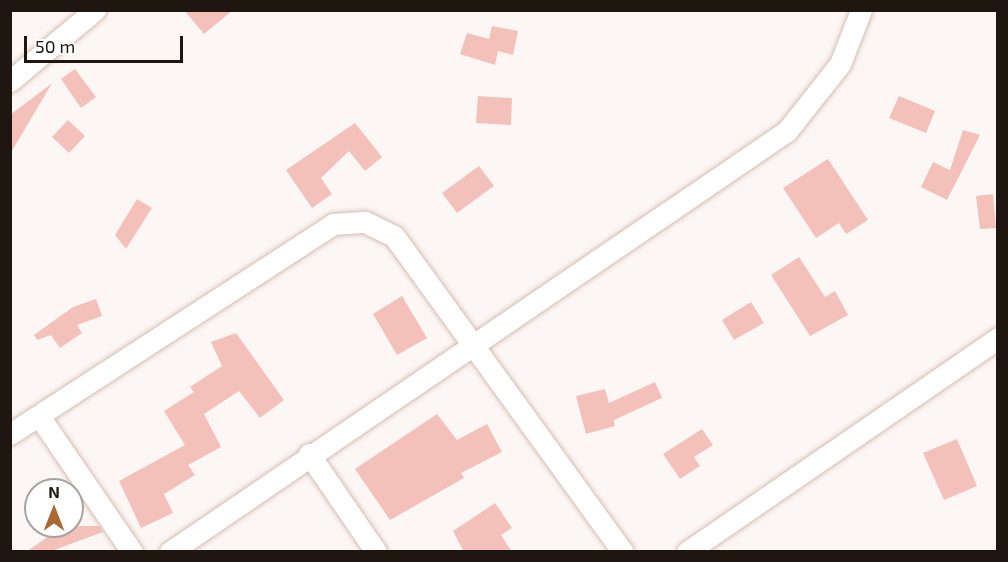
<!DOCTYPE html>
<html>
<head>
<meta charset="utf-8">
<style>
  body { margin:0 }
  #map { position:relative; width:1008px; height:562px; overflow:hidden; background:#fcf6f4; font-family:"Exo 2",sans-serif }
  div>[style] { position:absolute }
  .building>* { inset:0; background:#f3c1b9 }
  .roads { filter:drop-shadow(0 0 2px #d6bdb1) drop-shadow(0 0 2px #d6bdb1) }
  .street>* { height:21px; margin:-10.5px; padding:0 10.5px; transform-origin:10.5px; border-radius:10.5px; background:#fff }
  span { translate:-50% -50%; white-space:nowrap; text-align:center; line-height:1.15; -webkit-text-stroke:6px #fff; paint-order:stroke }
  .frame { position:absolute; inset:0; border:12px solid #1f1612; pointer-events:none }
  .north { position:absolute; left:24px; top:478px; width:60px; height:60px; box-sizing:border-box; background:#fff; border:2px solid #a5a2a0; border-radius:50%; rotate:0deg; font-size:16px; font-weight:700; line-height:24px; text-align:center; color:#1f1612 }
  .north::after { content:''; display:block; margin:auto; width:21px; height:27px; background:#aa6b33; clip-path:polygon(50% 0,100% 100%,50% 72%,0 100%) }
  .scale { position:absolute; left:24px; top:36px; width:159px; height:27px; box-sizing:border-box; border:3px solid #1f1612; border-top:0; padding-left:8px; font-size:18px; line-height:21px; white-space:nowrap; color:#1f1612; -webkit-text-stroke:4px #fff; paint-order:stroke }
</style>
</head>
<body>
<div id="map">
  <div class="building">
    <div style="clip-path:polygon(184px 10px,233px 10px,204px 34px)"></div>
    <div style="clip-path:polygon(492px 26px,518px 31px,513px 55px,498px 51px,495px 65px,460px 54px,467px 33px,489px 39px)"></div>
    <div style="clip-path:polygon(75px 69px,96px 97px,81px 108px,61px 79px)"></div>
    <div style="clip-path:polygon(51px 84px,51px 85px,10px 154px,10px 115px)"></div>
    <div style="clip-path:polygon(478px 96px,512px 98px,511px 125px,476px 123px)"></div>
    <div style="clip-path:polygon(899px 96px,935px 111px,926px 133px,889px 118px)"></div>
    <div style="clip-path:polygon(68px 120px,85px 136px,69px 153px,52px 137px)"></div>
    <div style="clip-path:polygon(355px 123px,382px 157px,365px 171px,349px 151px,321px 178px,332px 194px,312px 208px,286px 170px)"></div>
    <div style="clip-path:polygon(963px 130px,980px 135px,947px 200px,921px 187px,933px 162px,950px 170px)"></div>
    <div style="clip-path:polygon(828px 159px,868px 220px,846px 234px,839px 223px,816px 238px,783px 188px)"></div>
    <div style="clip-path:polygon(479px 166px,494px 186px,457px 213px,442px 193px)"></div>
    <div style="clip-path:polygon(993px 194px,996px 228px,980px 229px,976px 196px)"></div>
    <div style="clip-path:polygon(137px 199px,152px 208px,126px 249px,115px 235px)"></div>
    <div style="clip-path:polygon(799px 257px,825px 297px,835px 291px,848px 315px,810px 336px,771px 275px)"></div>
    <div style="clip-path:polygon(402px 296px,427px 338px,397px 355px,373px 314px)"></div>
    <div style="clip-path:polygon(96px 299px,102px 316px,77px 325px,82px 333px,60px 348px,51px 335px,37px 340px,34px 335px,73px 307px)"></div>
    <div style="clip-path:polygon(751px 302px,764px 323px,734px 340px,722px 320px)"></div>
    <div style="clip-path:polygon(236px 333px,284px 400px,260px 418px,239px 391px,204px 414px,221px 447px,188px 465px,195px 475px,164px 494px,173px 513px,141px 528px,119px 481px,185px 445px,164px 411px,194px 392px,190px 387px,222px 366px,211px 342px)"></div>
    <div style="clip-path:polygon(655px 382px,662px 398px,614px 420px,615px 426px,586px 434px,576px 396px,605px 389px,609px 403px)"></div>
    <div style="clip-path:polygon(437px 414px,457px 440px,487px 424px,502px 452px,461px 473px,464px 478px,390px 520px,355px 469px)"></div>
    <div style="clip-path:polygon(702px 429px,713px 445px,694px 457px,700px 466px,680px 479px,663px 454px)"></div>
    <div style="clip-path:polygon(957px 439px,977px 486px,944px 500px,923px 453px)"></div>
    <div style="clip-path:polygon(495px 503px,512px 528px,501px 535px,512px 552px,464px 552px,453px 531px)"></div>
    <div style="clip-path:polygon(50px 526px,99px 526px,103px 532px,49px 552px,26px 552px,53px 533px)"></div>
  </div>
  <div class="roads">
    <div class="street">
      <div style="left:10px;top:81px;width:111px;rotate:-39.9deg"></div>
      <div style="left:39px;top:416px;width:165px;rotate:55.6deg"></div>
      <div style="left:10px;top:434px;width:385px;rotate:-33deg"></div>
      <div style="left:333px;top:224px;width:32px;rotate:-4deg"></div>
      <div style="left:365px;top:222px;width:32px;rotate:26deg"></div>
      <div style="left:394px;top:236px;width:390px;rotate:54.1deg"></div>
      <div style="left:309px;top:454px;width:119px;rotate:55.6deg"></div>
      <div style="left:170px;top:552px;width:747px;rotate:-34.31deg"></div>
      <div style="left:787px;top:131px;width:85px;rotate:-51.7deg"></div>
      <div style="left:840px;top:64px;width:58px;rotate:-68.7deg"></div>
      <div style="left:687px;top:552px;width:378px;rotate:-34.5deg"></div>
    </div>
  </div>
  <div class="frame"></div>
  <div class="north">N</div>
  <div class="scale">50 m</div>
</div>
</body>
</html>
